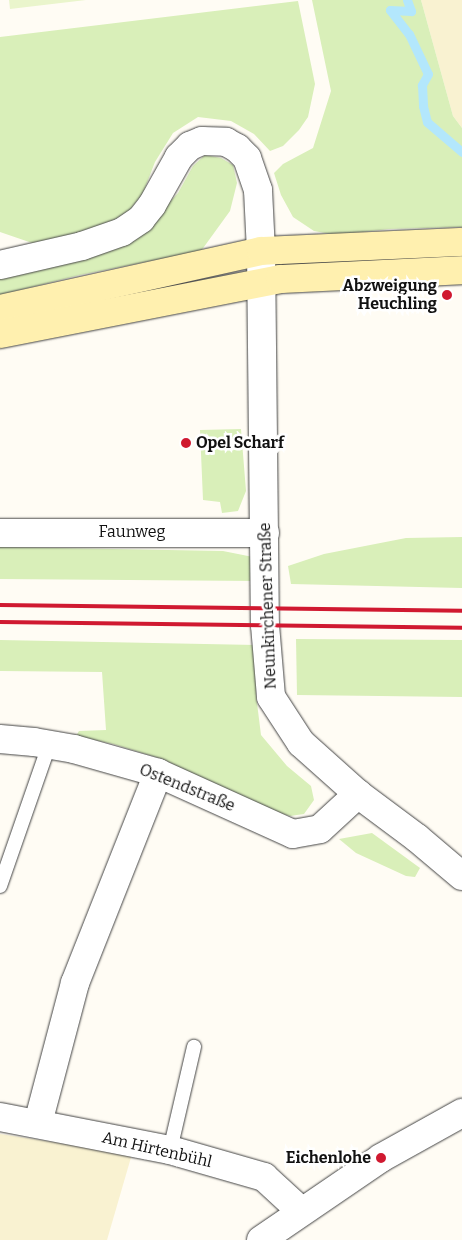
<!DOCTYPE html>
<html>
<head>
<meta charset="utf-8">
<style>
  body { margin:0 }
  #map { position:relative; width:462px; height:1240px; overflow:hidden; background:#fffcf4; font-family:Bitter,serif }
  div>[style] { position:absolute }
  .farmland>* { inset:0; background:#f9f2d1 }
  .green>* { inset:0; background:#d9efb9 }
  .pitch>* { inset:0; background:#eaf5cc }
  .stream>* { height:9px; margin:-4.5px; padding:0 4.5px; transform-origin:4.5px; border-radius:4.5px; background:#b3e7fc }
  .roads { filter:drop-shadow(0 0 1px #444) drop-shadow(0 0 1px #444) }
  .service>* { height:14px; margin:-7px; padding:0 7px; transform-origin:7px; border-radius:7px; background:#fff }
  .minor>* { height:28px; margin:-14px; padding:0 14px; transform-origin:14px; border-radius:14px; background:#fff }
  .secondary>* { height:28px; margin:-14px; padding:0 14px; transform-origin:14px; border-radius:14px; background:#fff0af }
  .rail>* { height:4px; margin:-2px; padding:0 2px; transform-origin:2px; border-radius:2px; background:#d01930 }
  .dots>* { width:14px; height:14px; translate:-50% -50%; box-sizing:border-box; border:2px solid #fff; border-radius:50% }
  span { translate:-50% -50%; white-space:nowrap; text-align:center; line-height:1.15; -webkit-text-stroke:5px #fff; paint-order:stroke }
  .poi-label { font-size:16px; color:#111; font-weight:700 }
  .right { translate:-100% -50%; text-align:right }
  .left { translate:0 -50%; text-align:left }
  .street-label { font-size:16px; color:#111 }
</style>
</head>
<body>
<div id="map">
  <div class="farmland">
    <div style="clip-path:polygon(421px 0,462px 0,462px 128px,453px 116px)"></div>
    <div style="clip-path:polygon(0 1134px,132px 1154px,107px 1240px,0 1240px)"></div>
  </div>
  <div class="green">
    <div style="clip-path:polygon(312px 0,421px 0,453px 116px,462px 128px,462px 227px,389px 229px,336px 235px,314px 231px,293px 217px,281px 195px,274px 173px,283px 164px,313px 148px,331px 91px)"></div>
    <div style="clip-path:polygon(298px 1px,315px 84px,308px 117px,299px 130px,283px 146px,270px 151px,254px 134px,231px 121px,198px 117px,173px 133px,155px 162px,143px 193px,129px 211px,99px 229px,35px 244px,0 232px,0 37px)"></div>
    <div style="clip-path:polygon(205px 155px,221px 158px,233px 165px,237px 183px,230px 211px,201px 251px,80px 275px,0 295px,0 273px,145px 228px,178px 193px,193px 166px)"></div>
    <div style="clip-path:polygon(241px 429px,246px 491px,238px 511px,222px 513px,220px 502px,203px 500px,200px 430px)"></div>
    <div style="clip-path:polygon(462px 537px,462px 588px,291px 584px,288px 566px,324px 554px,406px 538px)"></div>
    <div style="clip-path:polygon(0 547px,223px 551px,253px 557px,258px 581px,0 579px)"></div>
    <div style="clip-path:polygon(296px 639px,462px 640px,462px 697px,297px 695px)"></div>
    <div style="clip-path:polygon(0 640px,256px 645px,256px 695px,261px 735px,287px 766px,311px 786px,314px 800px,304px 814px,290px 816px,264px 809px,162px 759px,113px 744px,76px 736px,79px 731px,106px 730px,102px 672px,0 671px)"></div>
    <div style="clip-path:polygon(372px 833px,420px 868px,415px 877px,406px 876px,356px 853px,339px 839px)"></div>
  </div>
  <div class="pitch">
    <div style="clip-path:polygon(9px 0,86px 0,10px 9px)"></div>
  </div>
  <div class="stream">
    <div style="left:407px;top:0;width:12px;rotate:70deg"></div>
    <div style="left:411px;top:11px;width:21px;rotate:-177deg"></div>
    <div style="left:390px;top:10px;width:31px;rotate:52deg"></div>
    <div style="left:409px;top:34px;width:44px;rotate:64.6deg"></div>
    <div style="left:428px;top:74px;width:13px;rotate:119deg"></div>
    <div style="left:422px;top:85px;width:21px;rotate:87deg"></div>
    <div style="left:423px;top:106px;width:16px;rotate:76deg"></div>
    <div style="left:427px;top:122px;width:46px;rotate:40.6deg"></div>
  </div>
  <div class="roads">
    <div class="service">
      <div style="left:0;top:886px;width:149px;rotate:-70.8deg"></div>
      <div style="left:170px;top:1150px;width:106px;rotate:-76.9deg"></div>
    </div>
    <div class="minor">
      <div style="left:0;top:265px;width:84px;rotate:-13deg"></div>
      <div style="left:82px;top:246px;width:42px;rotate:-19.3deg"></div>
      <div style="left:122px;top:232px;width:23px;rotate:-34deg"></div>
      <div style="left:141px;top:219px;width:18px;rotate:-52deg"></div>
      <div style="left:152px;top:205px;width:55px;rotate:-60.6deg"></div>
      <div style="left:179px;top:157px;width:16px;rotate:-45deg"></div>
      <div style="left:190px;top:146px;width:13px;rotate:-23deg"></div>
      <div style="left:202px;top:141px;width:24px;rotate:2deg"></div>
      <div style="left:226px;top:142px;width:13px;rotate:29deg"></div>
      <div style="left:237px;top:148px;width:14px;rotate:45deg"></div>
      <div style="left:247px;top:158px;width:34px;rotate:71deg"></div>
      <div style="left:258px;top:190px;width:61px;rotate:87.2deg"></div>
      <div style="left:261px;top:251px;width:374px;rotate:89.4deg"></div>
      <div style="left:265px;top:625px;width:72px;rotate:85.2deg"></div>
      <div style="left:271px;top:697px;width:55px;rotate:56.9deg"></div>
      <div style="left:301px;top:743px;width:76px;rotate:41.8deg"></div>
      <div style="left:358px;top:794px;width:74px;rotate:36.7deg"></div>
      <div style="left:417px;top:838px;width:59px;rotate:40.2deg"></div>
      <div style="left:0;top:533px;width:265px"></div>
      <div style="left:0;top:739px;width:34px;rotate:5deg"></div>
      <div style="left:34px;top:742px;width:41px;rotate:9.9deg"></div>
      <div style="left:74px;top:749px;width:87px;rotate:15.9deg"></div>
      <div style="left:158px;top:773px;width:148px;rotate:24.3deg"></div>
      <div style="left:293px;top:834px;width:27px;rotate:-10deg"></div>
      <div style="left:320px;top:829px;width:52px;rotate:-42.6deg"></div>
      <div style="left:0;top:1117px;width:173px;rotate:11deg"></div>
      <div style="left:170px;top:1150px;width:98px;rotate:16deg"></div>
      <div style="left:264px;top:1177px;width:50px;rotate:42.6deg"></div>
      <div style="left:38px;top:1123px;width:145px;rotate:-75.2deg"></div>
      <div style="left:75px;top:983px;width:226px;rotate:-68.4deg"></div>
      <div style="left:261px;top:1240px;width:145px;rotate:-34.3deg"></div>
      <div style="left:381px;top:1158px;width:93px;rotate:-29.1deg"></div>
    </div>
    <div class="secondary">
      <div style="left:0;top:309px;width:267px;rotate:-12.5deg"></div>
      <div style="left:261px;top:251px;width:201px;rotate:-2.6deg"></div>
      <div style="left:0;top:334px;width:285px;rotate:-11.1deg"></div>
      <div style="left:280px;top:279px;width:182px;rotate:-2.8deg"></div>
    </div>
  </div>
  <div class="rail">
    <div style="left:0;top:605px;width:462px;rotate:0.7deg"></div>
    <div style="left:0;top:622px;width:462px;rotate:0.7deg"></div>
  </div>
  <div class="dots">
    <div style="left:447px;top:295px;background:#d01930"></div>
    <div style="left:186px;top:443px;background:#d01930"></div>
    <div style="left:381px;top:1158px;background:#d01930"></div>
  </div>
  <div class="poi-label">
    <span class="right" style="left:437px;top:295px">Abzweigung<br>Heuchling</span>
    <span class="left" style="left:196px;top:443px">Opel Scharf</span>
    <span class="right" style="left:371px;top:1158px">Eichenlohe</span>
  </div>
  <div class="street-label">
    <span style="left:132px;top:532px">Faunweg</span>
    <span style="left:268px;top:606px;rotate:-92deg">Neunkirchener Straße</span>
    <span style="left:187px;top:788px;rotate:22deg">Ostendstraße</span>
    <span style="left:157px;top:1150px;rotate:13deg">Am Hirtenbühl</span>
  </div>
</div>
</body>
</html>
